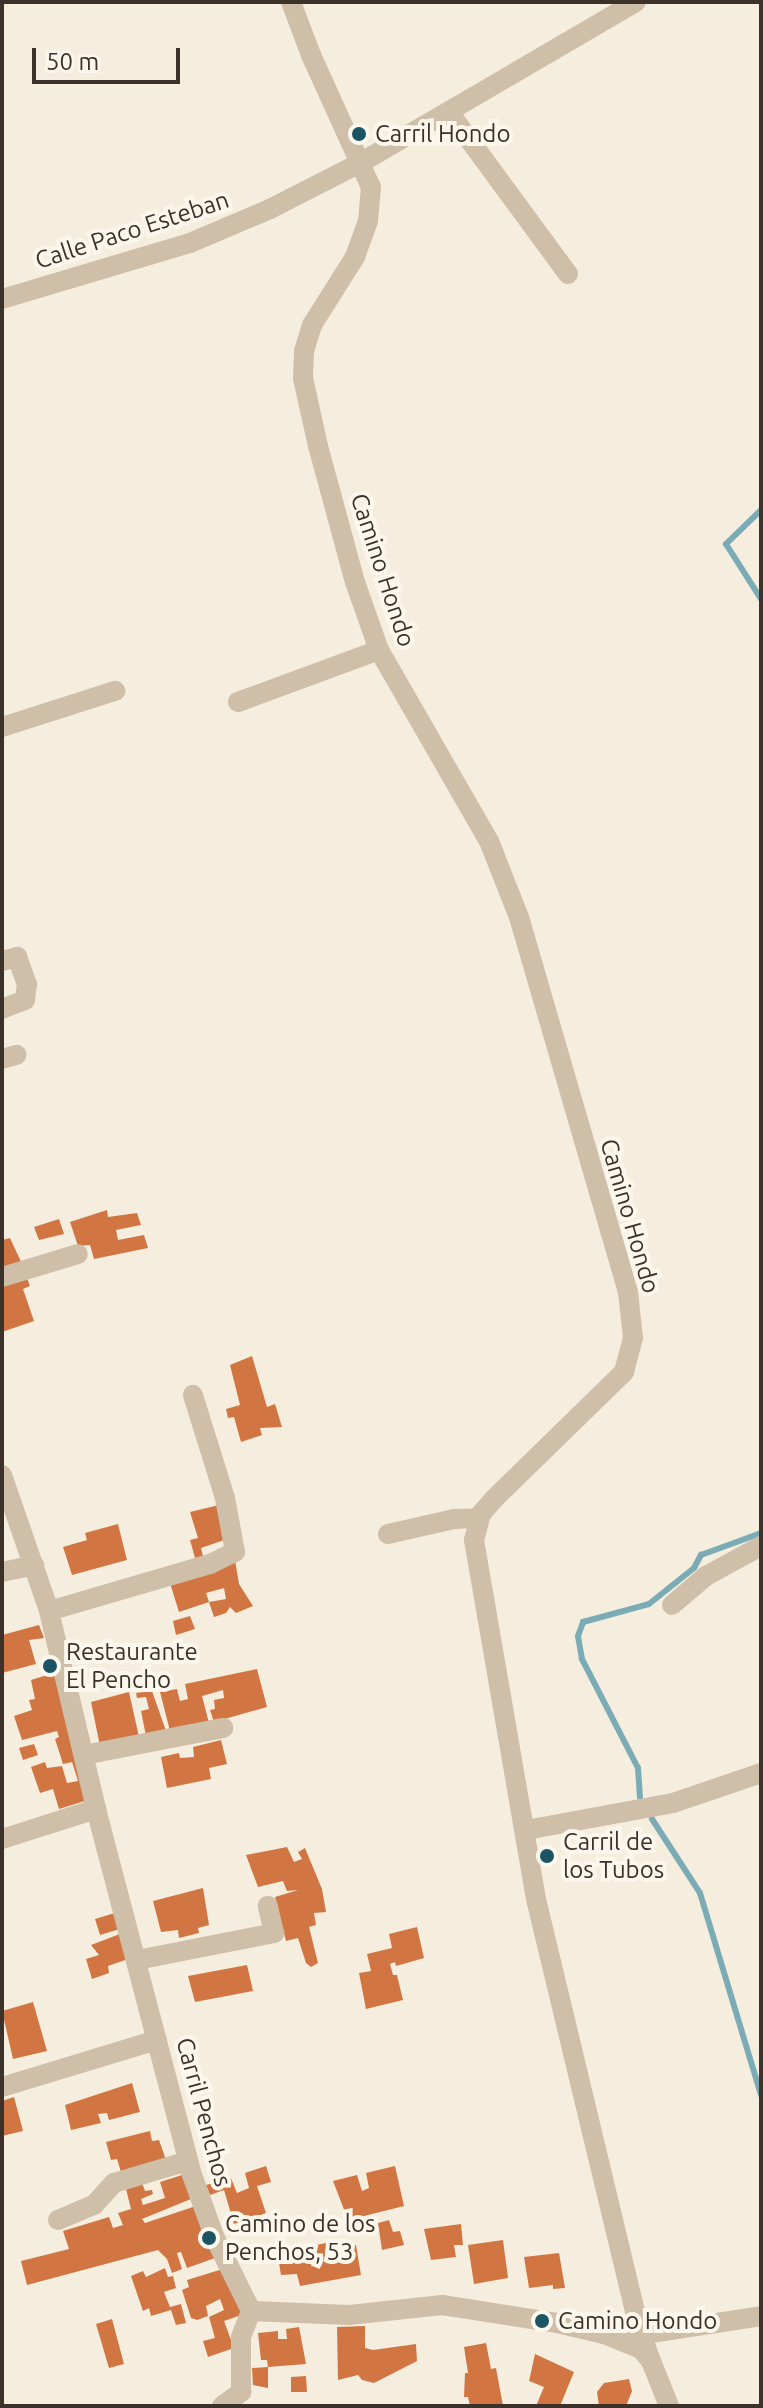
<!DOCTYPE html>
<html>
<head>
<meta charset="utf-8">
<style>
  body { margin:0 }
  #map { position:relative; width:763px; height:2408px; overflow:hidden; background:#f5eedf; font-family:Ubuntu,sans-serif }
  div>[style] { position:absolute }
  .stream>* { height:6px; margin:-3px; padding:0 3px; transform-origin:3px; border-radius:3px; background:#7bacb5 }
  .building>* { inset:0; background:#d17642 }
  .minor>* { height:20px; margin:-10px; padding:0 10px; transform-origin:10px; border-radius:10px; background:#cfbfa9 }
  .dots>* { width:22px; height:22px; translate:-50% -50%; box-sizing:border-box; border:4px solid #fcf7ed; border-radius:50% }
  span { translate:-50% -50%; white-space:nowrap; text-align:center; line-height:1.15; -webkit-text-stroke:8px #fcf7ed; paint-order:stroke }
  .poi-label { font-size:24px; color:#3c322a }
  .left { translate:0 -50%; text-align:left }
  .street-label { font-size:24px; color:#3c322a }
  .frame { position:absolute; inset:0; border:4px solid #3c322a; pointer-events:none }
  .scale { position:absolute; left:32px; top:48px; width:148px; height:36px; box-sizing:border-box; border:4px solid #3c322a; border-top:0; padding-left:10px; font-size:24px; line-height:28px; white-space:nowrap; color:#3c322a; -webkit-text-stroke:6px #fcf7ed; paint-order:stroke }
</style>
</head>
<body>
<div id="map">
  <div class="stream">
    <div style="left:761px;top:510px;width:49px;rotate:135.8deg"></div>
    <div style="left:726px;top:544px;width:65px;rotate:57.5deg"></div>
    <div style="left:640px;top:1797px;width:29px;rotate:-94deg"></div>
    <div style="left:638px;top:1768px;width:123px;rotate:-117.2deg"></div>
    <div style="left:582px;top:1659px;width:23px;rotate:-100deg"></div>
    <div style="left:578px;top:1636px;width:15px;rotate:-70deg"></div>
    <div style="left:583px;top:1622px;width:68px;rotate:-15.3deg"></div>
    <div style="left:649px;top:1604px;width:58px;rotate:-38.7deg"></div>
    <div style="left:694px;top:1568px;width:15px;rotate:-62deg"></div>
    <div style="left:701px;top:1555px;width:64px;rotate:-20.1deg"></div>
    <div style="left:652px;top:1819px;width:88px;rotate:57deg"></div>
    <div style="left:700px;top:1893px;width:211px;rotate:73.2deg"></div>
  </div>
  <div class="building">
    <div style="clip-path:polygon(107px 1210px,108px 1217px,137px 1213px,141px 1225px,116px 1230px,118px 1240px,144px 1235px,148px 1248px,94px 1259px,90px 1245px,78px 1246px,70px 1222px)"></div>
    <div style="clip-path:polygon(59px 1219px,64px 1234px,39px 1240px,34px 1227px)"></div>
    <div style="clip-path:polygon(10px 1238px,23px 1266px,2px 1272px,2px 1240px)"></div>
    <div style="clip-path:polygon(27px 1278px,30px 1286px,23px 1289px,34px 1321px,2px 1332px,2px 1287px)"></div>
    <div style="clip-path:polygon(252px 1356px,267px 1407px,275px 1404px,282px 1427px,260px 1428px,262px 1435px,241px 1442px,234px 1417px,228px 1418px,226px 1409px,240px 1405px,230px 1365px)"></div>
    <div style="clip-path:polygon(219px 1505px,227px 1539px,201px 1548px,203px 1556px,195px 1558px,190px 1540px,198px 1538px,190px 1512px)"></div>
    <div style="clip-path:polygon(118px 1524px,127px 1560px,72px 1575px,63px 1547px,87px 1540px,85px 1533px)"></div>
    <div style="clip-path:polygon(evenodd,235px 1560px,239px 1584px,253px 1606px,236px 1613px,230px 1607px,226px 1613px,214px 1617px,209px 1602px,179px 1612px,169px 1580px,235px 1560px,224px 1588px,226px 1599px,209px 1602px,206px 1593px,224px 1588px)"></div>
    <div style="clip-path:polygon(190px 1616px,195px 1629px,176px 1635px,173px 1621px)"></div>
    <div style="clip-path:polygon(39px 1625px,44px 1638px,29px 1640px,36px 1664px,2px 1673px,2px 1635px)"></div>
    <div style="clip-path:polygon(257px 1669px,267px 1707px,214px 1722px,210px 1710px,215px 1709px,214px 1700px,224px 1698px,223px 1690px,202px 1696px,209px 1723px,170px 1731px,160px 1692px,177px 1689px,180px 1701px,188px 1699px,185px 1684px)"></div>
    <div style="clip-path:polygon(60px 1671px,88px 1800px,59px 1809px,53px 1789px,40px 1793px,31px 1767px,45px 1762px,47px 1768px,62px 1766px,67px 1783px,78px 1781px,72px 1762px,63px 1764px,55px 1739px,59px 1737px,57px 1731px,22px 1740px,14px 1716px,32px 1710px,29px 1700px,35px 1699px,31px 1680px)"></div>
    <div style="clip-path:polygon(152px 1691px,166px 1731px,146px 1736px,141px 1711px,149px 1709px,146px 1697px,137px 1698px,136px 1693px)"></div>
    <div style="clip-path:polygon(129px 1692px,139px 1737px,100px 1746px,91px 1702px)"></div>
    <div style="clip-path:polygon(221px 1740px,227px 1764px,209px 1768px,211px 1779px,167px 1788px,161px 1757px,179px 1753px,180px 1758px,194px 1757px,193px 1747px)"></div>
    <div style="clip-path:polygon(34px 1744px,38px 1755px,23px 1760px,19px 1748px)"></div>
    <div style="clip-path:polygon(287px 1847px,294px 1862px,302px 1859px,298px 1852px,305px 1848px,322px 1889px,326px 1912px,314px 1913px,316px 1925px,309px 1927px,318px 1963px,311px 1967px,306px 1963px,298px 1938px,286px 1941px,275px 1897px,298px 1890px,287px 1891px,283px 1881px,258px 1887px,246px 1855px)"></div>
    <div style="clip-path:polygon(203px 1888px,209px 1925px,198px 1928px,199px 1933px,179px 1938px,178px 1930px,161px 1932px,153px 1901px)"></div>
    <div style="clip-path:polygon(118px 1912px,123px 1928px,100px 1935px,95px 1919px)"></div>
    <div style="clip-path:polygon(417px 1927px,424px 1958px,396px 1966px,395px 1962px,390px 1964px,393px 1975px,397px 1975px,403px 2000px,366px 2009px,359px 1973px,371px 1971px,367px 1954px,392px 1948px,389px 1934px)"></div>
    <div style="clip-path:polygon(125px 1932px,131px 1958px,108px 1966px,109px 1973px,92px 1979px,86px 1959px,99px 1955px,91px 1945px)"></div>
    <div style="clip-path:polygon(247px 1965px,253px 1991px,195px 2002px,188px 1976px)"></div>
    <div style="clip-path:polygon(33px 2002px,47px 2051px,13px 2059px,2px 2011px)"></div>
    <div style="clip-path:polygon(132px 2083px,140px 2112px,109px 2120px,107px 2113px,98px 2114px,101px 2123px,71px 2130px,65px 2105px)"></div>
    <div style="clip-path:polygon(14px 2097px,23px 2131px,2px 2136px,2px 2101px)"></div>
    <div style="clip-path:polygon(150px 2131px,152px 2141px,159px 2140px,166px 2160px,121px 2172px,117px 2159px,111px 2160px,106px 2142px)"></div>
    <div style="clip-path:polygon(266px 2166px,271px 2182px,257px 2186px,266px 2213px,234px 2224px,224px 2190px,210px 2195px,206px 2185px,231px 2178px,237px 2193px,249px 2188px,245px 2173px)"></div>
    <div style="clip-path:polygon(395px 2166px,404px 2206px,348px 2220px,333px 2181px,357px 2175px,362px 2191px,369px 2188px,366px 2173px)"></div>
    <div style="clip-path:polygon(182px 2175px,191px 2199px,142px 2219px,145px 2223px,196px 2206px,215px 2258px,187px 2268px,181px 2252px,177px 2253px,182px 2269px,172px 2273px,167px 2259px,158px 2250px,27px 2285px,21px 2261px,69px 2249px,63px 2231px,109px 2217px,113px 2228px,123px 2225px,118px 2213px,131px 2209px,126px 2189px,142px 2183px,145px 2191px,152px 2190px,153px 2194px,141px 2199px,143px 2205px,165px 2198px,160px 2182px)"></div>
    <div style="clip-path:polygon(389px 2220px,393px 2232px,400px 2231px,404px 2245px,382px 2250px,378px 2223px)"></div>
    <div style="clip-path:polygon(461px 2224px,463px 2245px,454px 2245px,456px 2257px,431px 2260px,424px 2229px)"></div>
    <div style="clip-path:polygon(503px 2240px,508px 2278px,474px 2284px,468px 2245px)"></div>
    <div style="clip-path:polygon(335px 2241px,336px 2249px,356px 2245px,361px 2275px,300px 2286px,297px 2274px,281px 2275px,279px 2263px,314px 2253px,312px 2246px)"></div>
    <div style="clip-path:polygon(559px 2253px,565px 2288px,553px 2289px,553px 2285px,529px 2288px,524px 2257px)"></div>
    <div style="clip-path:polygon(165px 2268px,168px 2277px,173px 2276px,176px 2288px,164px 2292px,170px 2307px,181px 2304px,186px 2323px,176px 2325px,171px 2310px,151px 2316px,149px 2308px,143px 2311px,131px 2276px,143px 2271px,146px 2277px)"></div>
    <div style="clip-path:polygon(226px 2268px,244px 2314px,224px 2321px,234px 2348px,208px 2357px,203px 2341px,215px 2338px,209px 2317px,224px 2310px,220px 2299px,206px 2306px,208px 2316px,197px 2320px,191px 2318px,182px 2290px,189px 2287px,187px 2280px)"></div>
    <div style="clip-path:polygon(112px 2319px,124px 2364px,109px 2368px,96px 2324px)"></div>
    <div style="clip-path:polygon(365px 2326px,365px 2348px,373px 2350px,416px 2344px,417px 2361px,374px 2383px,362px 2380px,358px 2375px,338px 2380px,337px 2327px)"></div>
    <div style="clip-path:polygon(299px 2327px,306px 2364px,268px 2367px,267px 2360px,261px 2360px,258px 2333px,278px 2331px,278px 2339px,287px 2339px,286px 2329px)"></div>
    <div style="clip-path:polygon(486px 2343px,491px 2369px,496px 2368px,503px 2406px,470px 2406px,468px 2397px,464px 2397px,465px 2373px,468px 2373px,464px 2347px)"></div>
    <div style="clip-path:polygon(535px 2354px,574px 2372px,560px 2406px,536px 2406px,544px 2387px,529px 2381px)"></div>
    <div style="clip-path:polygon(268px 2367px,268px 2388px,253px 2385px,252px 2368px)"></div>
    <div style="clip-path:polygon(306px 2376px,307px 2392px,291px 2392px,291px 2377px)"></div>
    <div style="clip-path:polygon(629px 2379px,632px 2391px,626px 2406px,599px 2406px,597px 2392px,604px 2383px)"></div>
  </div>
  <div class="minor">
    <div style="left:291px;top:2px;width:57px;rotate:69.3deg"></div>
    <div style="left:311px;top:55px;width:145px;rotate:65.6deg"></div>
    <div style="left:371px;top:187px;width:34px;rotate:95deg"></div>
    <div style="left:368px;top:221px;width:38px;rotate:110deg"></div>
    <div style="left:355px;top:257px;width:80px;rotate:122.3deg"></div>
    <div style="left:312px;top:325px;width:27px;rotate:107deg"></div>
    <div style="left:304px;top:351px;width:27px;rotate:92deg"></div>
    <div style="left:303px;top:378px;width:70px;rotate:77.6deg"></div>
    <div style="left:318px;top:446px;width:141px;rotate:74.8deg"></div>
    <div style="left:355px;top:582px;width:72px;rotate:70.6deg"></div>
    <div style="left:379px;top:650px;width:220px;rotate:60.1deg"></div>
    <div style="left:489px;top:841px;width:82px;rotate:68.5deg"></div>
    <div style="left:519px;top:917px;width:391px;rotate:73.8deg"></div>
    <div style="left:628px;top:1292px;width:46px;rotate:83.8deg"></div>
    <div style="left:633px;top:1338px;width:35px;rotate:105deg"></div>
    <div style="left:624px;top:1372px;width:182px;rotate:135.7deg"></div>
    <div style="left:494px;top:1499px;width:20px;rotate:131deg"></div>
    <div style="left:481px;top:1514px;width:27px;rotate:105deg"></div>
    <div style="left:474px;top:1540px;width:364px;rotate:80.2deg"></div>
    <div style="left:536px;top:1899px;width:437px;rotate:76.5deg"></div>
    <div style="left:638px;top:2324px;width:39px;rotate:71deg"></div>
    <div style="left:449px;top:112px;width:201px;rotate:53.7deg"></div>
    <div style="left:2px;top:299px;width:196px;rotate:-16.6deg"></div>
    <div style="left:190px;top:243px;width:87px;rotate:-23deg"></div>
    <div style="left:270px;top:209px;width:103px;rotate:-27.1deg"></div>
    <div style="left:362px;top:162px;width:317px;rotate:-30.3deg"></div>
    <div style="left:238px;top:702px;width:150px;rotate:-20.2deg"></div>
    <div style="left:2px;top:727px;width:119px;rotate:-17.7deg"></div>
    <div style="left:2px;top:961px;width:16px;rotate:-15deg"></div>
    <div style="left:17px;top:957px;width:29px;rotate:70deg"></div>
    <div style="left:27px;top:984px;width:16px;rotate:97deg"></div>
    <div style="left:25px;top:1000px;width:25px;rotate:159deg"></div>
    <div style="left:2px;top:1059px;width:15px;rotate:-16deg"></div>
    <div style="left:2px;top:1277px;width:79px;rotate:-16.8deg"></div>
    <div style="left:2px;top:1475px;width:144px;rotate:70.9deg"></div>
    <div style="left:49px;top:1611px;width:204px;rotate:76.6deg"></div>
    <div style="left:96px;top:1809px;width:375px;rotate:75.3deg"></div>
    <div style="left:191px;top:2172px;width:68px;rotate:70.2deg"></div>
    <div style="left:214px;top:2236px;width:84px;rotate:63.7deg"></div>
    <div style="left:251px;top:2311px;width:98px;rotate:2.3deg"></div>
    <div style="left:349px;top:2315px;width:94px;rotate:-6.1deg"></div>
    <div style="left:442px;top:2305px;width:116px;rotate:8.9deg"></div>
    <div style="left:557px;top:2323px;width:48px;rotate:13.2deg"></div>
    <div style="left:604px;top:2334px;width:40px;rotate:22deg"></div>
    <div style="left:641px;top:2349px;width:16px;rotate:50deg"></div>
    <div style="left:651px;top:2361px;width:48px;rotate:68.2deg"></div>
    <div style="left:388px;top:1534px;width:68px;rotate:-12.8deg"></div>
    <div style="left:454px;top:1519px;width:25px;rotate:-2deg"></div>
    <div style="left:2px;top:1572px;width:33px;rotate:-12deg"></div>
    <div style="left:672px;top:1605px;width:45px;rotate:-40.5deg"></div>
    <div style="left:706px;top:1576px;width:63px;rotate:-28.6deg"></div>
    <div style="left:49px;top:1611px;width:168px;rotate:-16.3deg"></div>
    <div style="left:210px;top:1564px;width:28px;rotate:-26deg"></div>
    <div style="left:235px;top:1552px;width:55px;rotate:-100.5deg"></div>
    <div style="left:225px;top:1498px;width:108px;rotate:-107.3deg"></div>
    <div style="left:84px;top:1755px;width:142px;rotate:-11deg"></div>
    <div style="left:526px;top:1830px;width:149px;rotate:-10.4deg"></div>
    <div style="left:673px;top:1803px;width:93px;rotate:-18.8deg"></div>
    <div style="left:2px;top:1839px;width:99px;rotate:-17.7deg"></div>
    <div style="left:137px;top:1960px;width:140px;rotate:-11.1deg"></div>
    <div style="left:274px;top:1933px;width:28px;rotate:-103deg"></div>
    <div style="left:2px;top:2087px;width:162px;rotate:-16.9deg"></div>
    <div style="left:58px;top:2220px;width:39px;rotate:-23deg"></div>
    <div style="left:94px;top:2205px;width:30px;rotate:-48deg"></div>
    <div style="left:114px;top:2183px;width:77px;rotate:-16.6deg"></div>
    <div style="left:631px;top:2336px;width:132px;rotate:-8.7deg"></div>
    <div style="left:222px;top:2406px;width:24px;rotate:-36deg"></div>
    <div style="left:241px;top:2392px;width:55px;rotate:-90deg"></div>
    <div style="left:241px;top:2337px;width:28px;rotate:-69deg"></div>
  </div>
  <div class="dots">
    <div style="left:359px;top:134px;background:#1b5462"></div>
    <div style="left:50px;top:1666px;background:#1b5462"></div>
    <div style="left:547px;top:1856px;background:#1b5462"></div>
    <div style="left:209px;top:2238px;background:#1b5462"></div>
    <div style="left:542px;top:2321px;background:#1b5462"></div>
  </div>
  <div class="poi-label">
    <span class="left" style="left:375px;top:134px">Carril Hondo</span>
    <span class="left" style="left:66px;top:1666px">Restaurante<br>El Pencho</span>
    <span class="left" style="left:563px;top:1856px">Carril de<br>los Tubos</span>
    <span class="left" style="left:225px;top:2238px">Camino de los<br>Penchos, 53</span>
    <span class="left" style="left:558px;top:2321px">Camino Hondo</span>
  </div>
  <div class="street-label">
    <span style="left:132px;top:230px;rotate:-18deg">Calle Paco Esteban</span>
    <span style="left:383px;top:570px;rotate:72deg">Camino Hondo</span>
    <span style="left:630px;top:1216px;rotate:74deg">Camino Hondo</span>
    <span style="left:204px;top:2112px;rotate:75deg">Carril Penchos</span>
  </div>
  <div class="frame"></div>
  <div class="scale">50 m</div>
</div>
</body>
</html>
